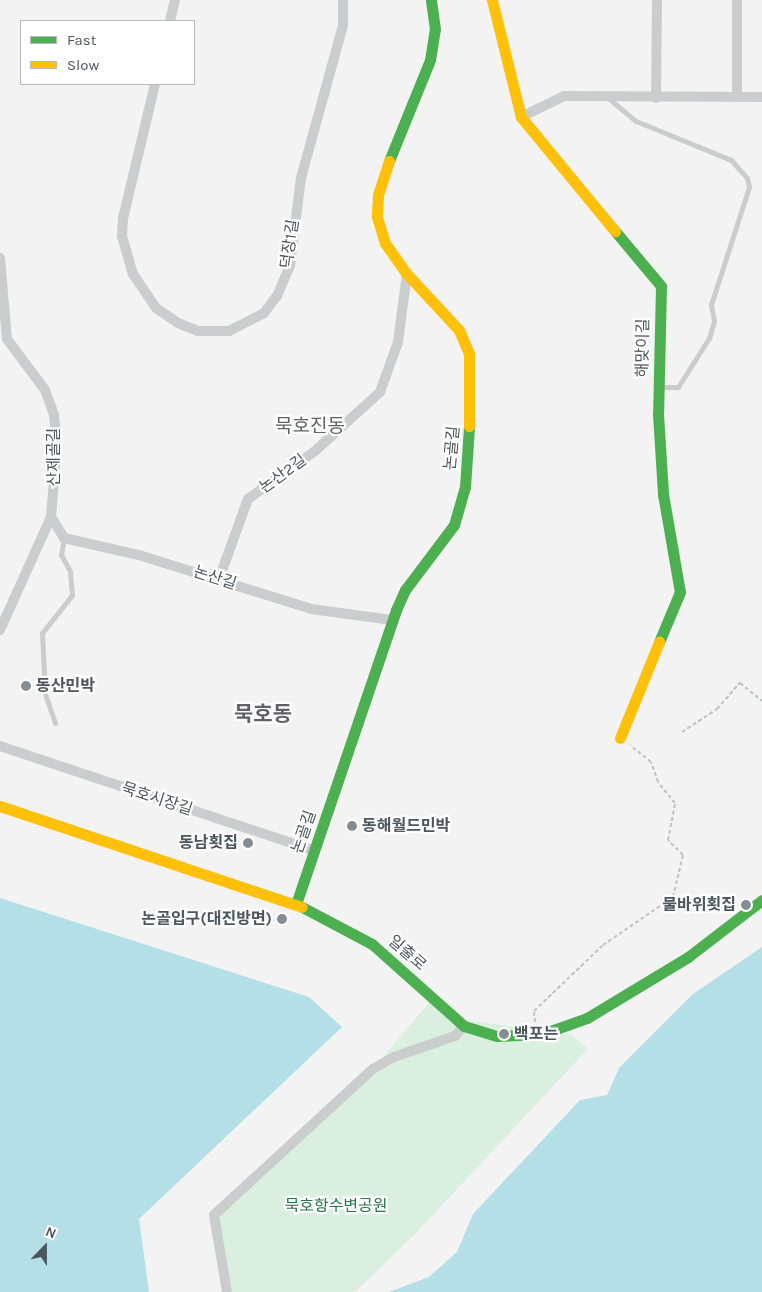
<!DOCTYPE html>
<html>
<head>
<meta charset="utf-8">
<style>
  body { margin:0 }
  #map { position:relative; width:762px; height:1292px; overflow:hidden; background:#f3f3f3; font-family:Karla,"Noto Sans KR",sans-serif }
  div>[style] { position:absolute }
  .green>* { inset:0; background:#dbefe1 }
  .water>* { inset:0; background:#b4dfe7 }
  .path>* { height:2px; margin-top:-1px; transform-origin:0; background:repeating-linear-gradient(90deg,#bbc4c1 0 4px,transparent 0 6.5px) }
  .lane>* { height:5px; margin:-2.5px; padding:0 2.5px; transform-origin:2.5px; border-radius:2.5px; background:#cacdce }
  .street>* { height:10px; margin:-5px; padding:0 5px; transform-origin:5px; border-radius:5px; background:#cacdce }
  .fast>* { height:11px; margin:-5.5px; padding:0 5.5px; transform-origin:5.5px; border-radius:5.5px; background:#4caf50 }
  .slow>* { height:11px; margin:-5.5px; padding:0 5.5px; transform-origin:5.5px; border-radius:5.5px; background:#ffc107 }
  .dots>* { width:14px; height:14px; translate:-50% -50%; box-sizing:border-box; border:2px solid #fff; border-radius:50% }
  span { translate:-50% -50%; white-space:nowrap; text-align:center; line-height:1.15; -webkit-text-stroke:4.5px #fff; paint-order:stroke }
  .street-label { font-size:16px; color:#4c565d }
  .poi-label { font-size:16px; color:#4c565d; font-weight:700 }
  .left { translate:0 -50%; text-align:left }
  .right { translate:-100% -50%; text-align:right }
  .park-label { font-size:16px; color:#247748 }
  .quarter-label { font-size:19px; color:#5f6266 }
  .district-label { font-size:21px; color:#5f6266; font-weight:700 }
  .legend { position:absolute; left:20px; top:20px; width:175px; height:65px; box-sizing:border-box; background:#fff; border:1px solid #b7bbbe; margin:0; padding:6px 9px; list-style:none; font-size:15px; color:#4c565d }
  .legend li { display:flex; align-items:center; gap:10px; height:25px }
  .legend b { width:25px; border:1px solid #b7bbbe }
  .north { position:absolute; left:20px; top:1222px; width:50px; height:50px; -webkit-text-stroke:4px #fff; paint-order:stroke; rotate:22deg; font-size:14px; font-weight:700; line-height:20px; text-align:center; color:#4c565d }
  .north::after { content:''; display:block; margin:auto; width:18px; height:22px; background:#4c565d; clip-path:polygon(50% 0,100% 100%,50% 72%,0 100%) }
</style>
</head>
<body>
<div id="map">
  <div class="green">
    <div style="clip-path:polygon(433px 998px,457px 1019px,572px 1035px,588px 1049px,416px 1233px,355px 1292px,227px 1292px,214px 1215px,373px 1069px)"></div>
  </div>
  <div class="water">
    <div style="clip-path:polygon(0 898px,309px 997px,342px 1027px,139px 1219px,149px 1292px,0 1292px)"></div>
    <div style="clip-path:polygon(762px 947px,762px 1292px,389px 1292px,429px 1277px,457px 1252px,473px 1214px,580px 1100px,607px 1095px,619px 1068px,693px 994px)"></div>
  </div>
  <div class="path">
    <div style="left:682px;top:732px;width:42px;rotate:-33.3deg"></div>
    <div style="left:717px;top:709px;width:35px;rotate:-49deg"></div>
    <div style="left:740px;top:683px;width:28px;rotate:39deg"></div>
    <div style="left:535px;top:1022px;width:11px;rotate:-95deg"></div>
    <div style="left:534px;top:1011px;width:95px;rotate:-43.7deg"></div>
    <div style="left:603px;top:945px;width:85px;rotate:-34.4deg"></div>
    <div style="left:673px;top:897px;width:43px;rotate:-76.6deg"></div>
    <div style="left:683px;top:855px;width:21px;rotate:-135deg"></div>
    <div style="left:668px;top:840px;width:38px;rotate:-79deg"></div>
    <div style="left:675px;top:803px;width:27px;rotate:-129deg"></div>
    <div style="left:658px;top:782px;width:21px;rotate:-109deg"></div>
    <div style="left:651px;top:762px;width:27px;rotate:-141deg"></div>
  </div>
  <div class="lane">
    <div style="left:607px;top:97px;width:38px;rotate:40deg"></div>
    <div style="left:636px;top:121px;width:103px;rotate:22.3deg"></div>
    <div style="left:731px;top:160px;width:24px;rotate:48deg"></div>
    <div style="left:747px;top:178px;width:9px;rotate:77deg"></div>
    <div style="left:749px;top:187px;width:124px;rotate:107.9deg"></div>
    <div style="left:711px;top:305px;width:16px;rotate:79deg"></div>
    <div style="left:714px;top:321px;width:18px;rotate:106deg"></div>
    <div style="left:709px;top:338px;width:58px;rotate:122.3deg"></div>
    <div style="left:678px;top:387px;width:19px;rotate:180deg"></div>
    <div style="left:55px;top:723px;width:31px;rotate:-109deg"></div>
    <div style="left:45px;top:694px;width:61px;rotate:-92.8deg"></div>
    <div style="left:42px;top:633px;width:48px;rotate:-51.7deg"></div>
    <div style="left:72px;top:595px;width:24px;rotate:-95deg"></div>
    <div style="left:70px;top:571px;width:18px;rotate:-119deg"></div>
    <div style="left:61px;top:555px;width:17px;rotate:-80deg"></div>
  </div>
  <div class="street">
    <div style="left:737px;top:0;width:97px;rotate:90deg"></div>
    <div style="left:170px;top:21px;width:22px;rotate:-77deg"></div>
    <div style="left:155px;top:84px;width:138px;rotate:103.4deg"></div>
    <div style="left:123px;top:218px;width:18px;rotate:93deg"></div>
    <div style="left:122px;top:236px;width:40px;rotate:74deg"></div>
    <div style="left:133px;top:274px;width:41px;rotate:55.9deg"></div>
    <div style="left:156px;top:308px;width:27px;rotate:34deg"></div>
    <div style="left:178px;top:323px;width:22px;rotate:22deg"></div>
    <div style="left:198px;top:331px;width:31px"></div>
    <div style="left:229px;top:331px;width:39px;rotate:-27deg"></div>
    <div style="left:264px;top:313px;width:21px;rotate:-53deg"></div>
    <div style="left:277px;top:296px;width:33px;rotate:-67deg"></div>
    <div style="left:290px;top:266px;width:89px;rotate:-82.9deg"></div>
    <div style="left:301px;top:178px;width:158px;rotate:-74.6deg"></div>
    <div style="left:343px;top:26px;width:26px;rotate:-90deg"></div>
    <div style="left:656px;top:98px;width:98px;rotate:-89.4deg"></div>
    <div style="left:521px;top:117px;width:48px;rotate:-26deg"></div>
    <div style="left:564px;top:96px;width:198px;rotate:0.3deg"></div>
    <div style="left:0;top:258px;width:81px;rotate:85.1deg"></div>
    <div style="left:7px;top:339px;width:64px;rotate:53.3deg"></div>
    <div style="left:45px;top:390px;width:27px;rotate:70deg"></div>
    <div style="left:54px;top:415px;width:29px;rotate:84deg"></div>
    <div style="left:57px;top:444px;width:73px;rotate:94.7deg"></div>
    <div style="left:51px;top:517px;width:124px;rotate:114.3deg"></div>
    <div style="left:51px;top:517px;width:25px;rotate:58deg"></div>
    <div style="left:64px;top:538px;width:77px;rotate:12.8deg"></div>
    <div style="left:139px;top:555px;width:180px;rotate:17.4deg"></div>
    <div style="left:311px;top:609px;width:82px;rotate:7.7deg"></div>
    <div style="left:219px;top:579px;width:85px;rotate:-70.1deg"></div>
    <div style="left:248px;top:499px;width:82px;rotate:-35.6deg"></div>
    <div style="left:315px;top:451px;width:88px;rotate:-42.2deg"></div>
    <div style="left:380px;top:392px;width:53px;rotate:-70.2deg"></div>
    <div style="left:398px;top:342px;width:69px;rotate:-82.5deg"></div>
    <div style="left:0;top:746px;width:332px;rotate:18.4deg"></div>
    <div style="left:227px;top:1292px;width:78px;rotate:-99.6deg"></div>
    <div style="left:214px;top:1215px;width:216px;rotate:-42.6deg"></div>
    <div style="left:373px;top:1069px;width:24px;rotate:-30deg"></div>
    <div style="left:394px;top:1057px;width:65px;rotate:-19deg"></div>
    <div style="left:455px;top:1036px;width:13px;rotate:-48deg"></div>
  </div>
  <div class="fast">
    <div style="left:389px;top:161px;width:109px;rotate:-67.9deg"></div>
    <div style="left:430px;top:60px;width:31px;rotate:-81deg"></div>
    <div style="left:435px;top:29px;width:29px;rotate:-98deg"></div>
    <div style="left:615px;top:231px;width:72px;rotate:50.1deg"></div>
    <div style="left:661px;top:286px;width:128px;rotate:91.3deg"></div>
    <div style="left:658px;top:414px;width:80px;rotate:86.4deg"></div>
    <div style="left:663px;top:494px;width:99px;rotate:80.2deg"></div>
    <div style="left:680px;top:592px;width:54px;rotate:112.8deg"></div>
    <div style="left:296px;top:904px;width:311px;rotate:-71.2deg"></div>
    <div style="left:396px;top:610px;width:22px;rotate:-66deg"></div>
    <div style="left:405px;top:590px;width:81px;rotate:-53deg"></div>
    <div style="left:454px;top:525px;width:40px;rotate:-74deg"></div>
    <div style="left:465px;top:487px;width:61px;rotate:-86.2deg"></div>
    <div style="left:302px;top:907px;width:79px;rotate:27.9deg"></div>
    <div style="left:372px;top:944px;width:123px;rotate:41.7deg"></div>
    <div style="left:464px;top:1026px;width:34px;rotate:17deg"></div>
    <div style="left:497px;top:1036px;width:45px;rotate:-2.5deg"></div>
    <div style="left:542px;top:1034px;width:48px;rotate:-19.6deg"></div>
    <div style="left:587px;top:1018px;width:118px;rotate:-31.1deg"></div>
    <div style="left:688px;top:957px;width:93px;rotate:-37.6deg"></div>
  </div>
  <div class="slow">
    <div style="left:492px;top:0;width:121px;rotate:76.1deg"></div>
    <div style="left:521px;top:117px;width:148px;rotate:50.5deg"></div>
    <div style="left:389px;top:161px;width:36px;rotate:108deg"></div>
    <div style="left:378px;top:195px;width:22px;rotate:93deg"></div>
    <div style="left:377px;top:217px;width:27px;rotate:73deg"></div>
    <div style="left:385px;top:243px;width:38px;rotate:55deg"></div>
    <div style="left:407px;top:274px;width:76px;rotate:47.1deg"></div>
    <div style="left:459px;top:330px;width:25px;rotate:67deg"></div>
    <div style="left:469px;top:353px;width:73px;rotate:90deg"></div>
    <div style="left:620px;top:738px;width:104px;rotate:-67.9deg"></div>
    <div style="left:0;top:806px;width:318px;rotate:18.5deg"></div>
  </div>
  <div class="dots">
    <div style="left:26px;top:686px;background:#868d92"></div>
    <div style="left:352px;top:826px;background:#868d92"></div>
    <div style="left:248px;top:843px;background:#868d92"></div>
    <div style="left:746px;top:905px;background:#868d92"></div>
    <div style="left:282px;top:919px;background:#868d92"></div>
    <div style="left:504px;top:1034px;background:#868d92"></div>
  </div>
  <div class="street-label">
    <span style="left:290px;top:244px;rotate:-82deg">덕장1길</span>
    <span style="left:643px;top:348px;rotate:-89deg">해맞이길</span>
    <span style="left:452px;top:448px;rotate:-85deg">논골길</span>
    <span style="left:54px;top:457px;rotate:-90deg">산제골길</span>
    <span style="left:283px;top:474px;rotate:-36deg">논산2길</span>
    <span style="left:215px;top:578px;rotate:18deg">논산길</span>
    <span style="left:157px;top:799px;rotate:18deg">묵호시장길</span>
    <span style="left:304px;top:832px;rotate:-71deg">논골길</span>
    <span style="left:407px;top:953px;rotate:41deg">일출로</span>
  </div>
  <div class="poi-label">
    <span class="left" style="left:36px;top:686px">동산민박</span>
    <span class="left" style="left:362px;top:826px">동해월드민박</span>
    <span class="right" style="left:238px;top:843px">동남횟집</span>
    <span class="right" style="left:736px;top:905px">물바위횟집</span>
    <span class="right" style="left:272px;top:919px">논골입구(대진방면)</span>
    <span class="left" style="left:514px;top:1034px">백포는</span>
  </div>
  <div class="park-label">
    <span style="left:336px;top:1206px">묵호항수변공원</span>
  </div>
  <div class="quarter-label">
    <span style="left:310px;top:427px">묵호진동</span>
  </div>
  <div class="district-label">
    <span style="left:263px;top:714px">묵호동</span>
  </div>
  <ul class="legend">
  <li><b style="height:6px;background:#4caf50"></b>Fast</li>
  <li><b style="height:6px;background:#ffc107"></b>Slow</li>
  </ul>
  <div class="north">N</div>
</div>
</body>
</html>
